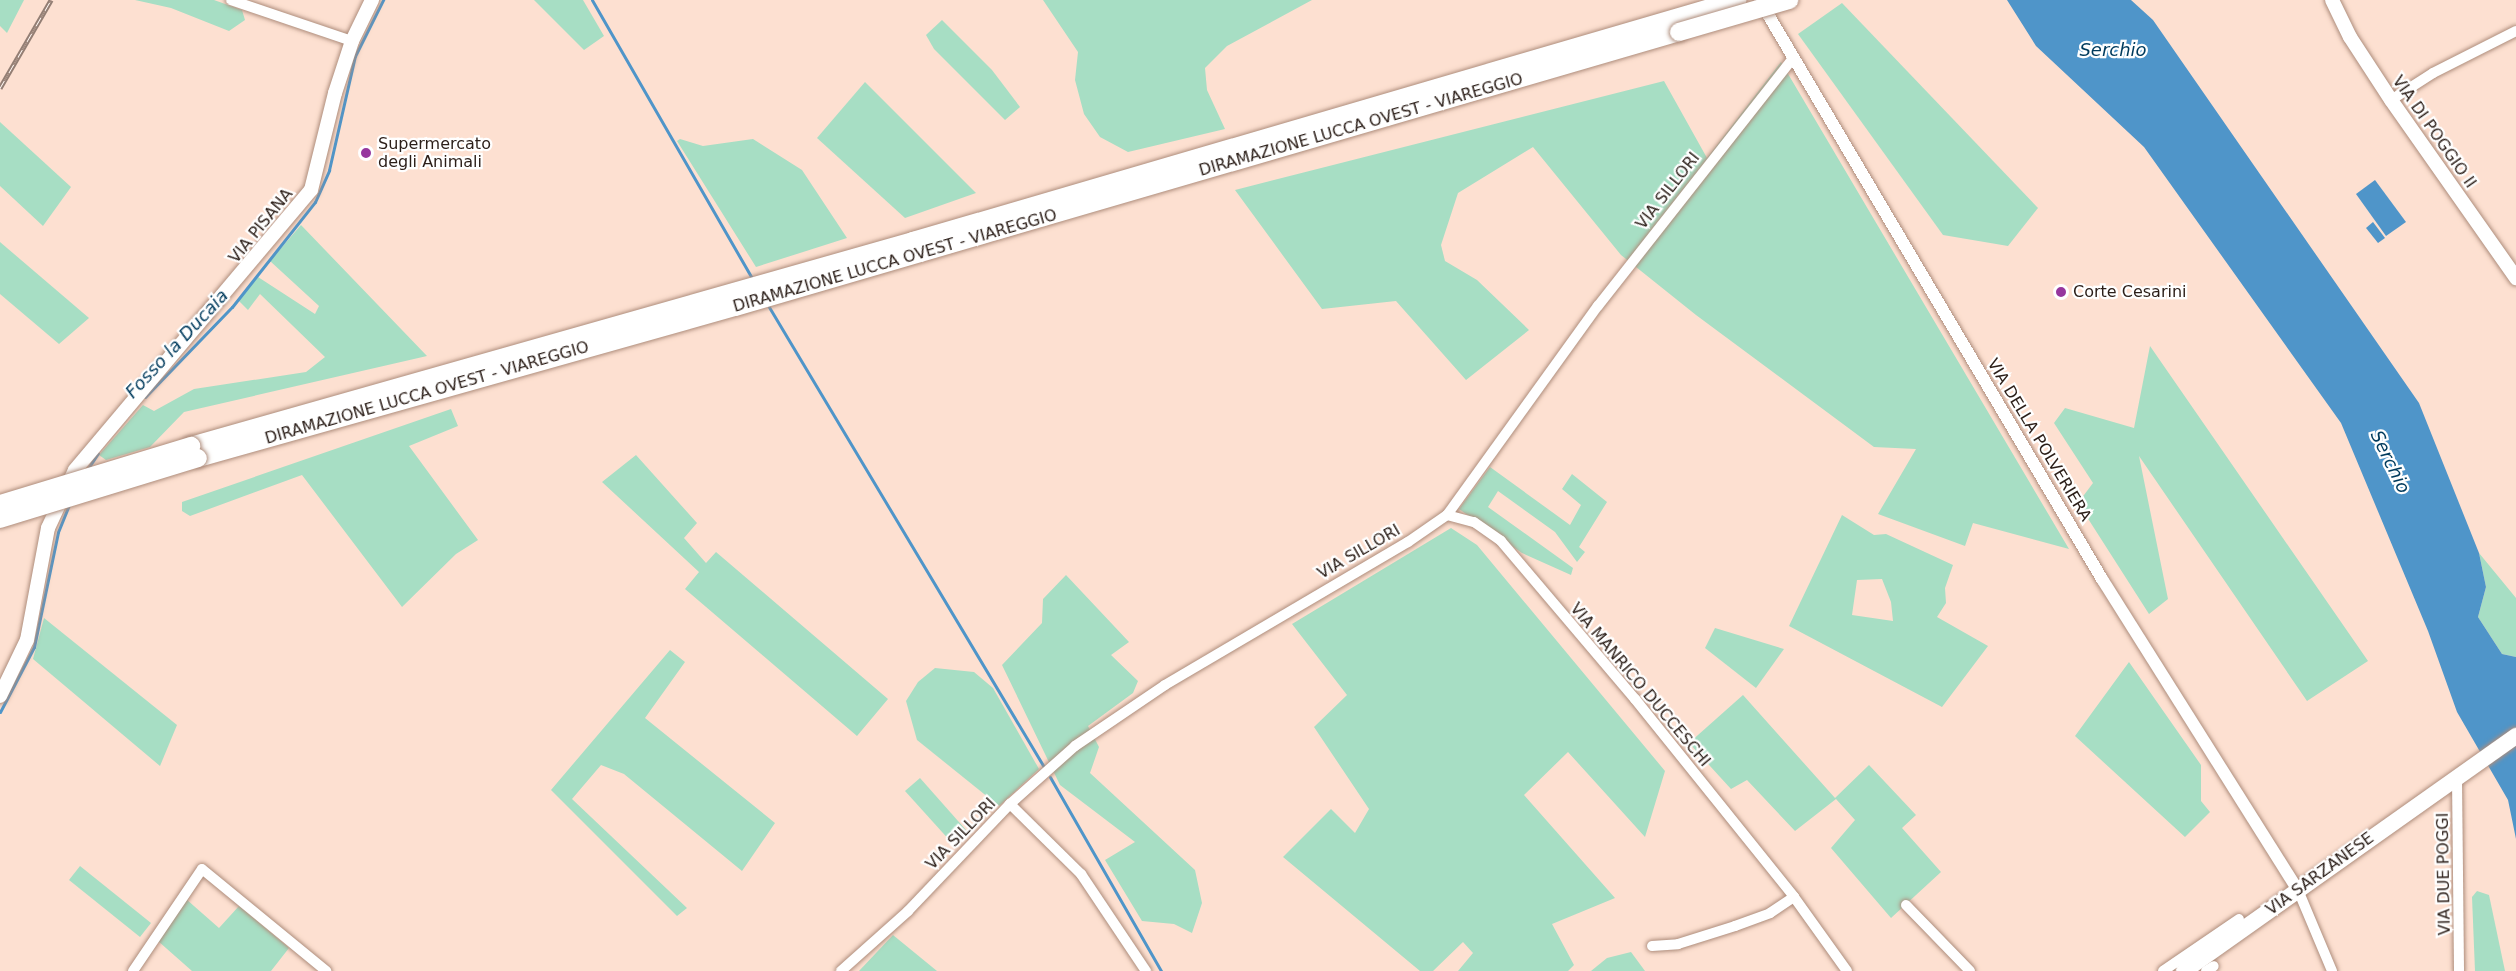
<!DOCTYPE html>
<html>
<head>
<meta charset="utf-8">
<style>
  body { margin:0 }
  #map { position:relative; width:2516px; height:971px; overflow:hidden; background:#fde0d1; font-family:"DejaVu Sans",sans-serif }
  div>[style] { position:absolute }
  .green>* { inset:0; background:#a7dec4 }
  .water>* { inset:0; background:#4f95c9 }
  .stream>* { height:3px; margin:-1.5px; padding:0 1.5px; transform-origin:1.5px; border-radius:1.5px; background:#4f95c9 }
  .roads { filter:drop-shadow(0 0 2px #ae8d7c) drop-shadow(0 0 2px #ae8d7c) }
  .minor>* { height:10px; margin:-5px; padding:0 5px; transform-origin:5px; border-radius:5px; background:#fff }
  .tertiary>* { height:12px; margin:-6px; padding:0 6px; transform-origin:6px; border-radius:6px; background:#fff }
  .secondary>* { height:14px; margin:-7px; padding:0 7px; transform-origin:7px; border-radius:7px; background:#fff }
  .primary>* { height:16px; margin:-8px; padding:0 8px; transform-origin:8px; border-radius:8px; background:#fff }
  .motorway>* { height:18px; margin:-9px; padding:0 9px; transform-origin:9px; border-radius:9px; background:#fff }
  .rail>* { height:5px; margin-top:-2.5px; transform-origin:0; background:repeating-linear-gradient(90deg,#fff 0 9px,#937e74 0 18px); box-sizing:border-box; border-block:2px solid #937e74 }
  .bridges { filter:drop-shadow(0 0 2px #ae8d7c) drop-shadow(0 0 2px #ae8d7c) }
  .motorway-bridge>* { height:18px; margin:-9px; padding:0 9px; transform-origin:9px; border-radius:9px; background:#fff }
  .dots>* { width:16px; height:16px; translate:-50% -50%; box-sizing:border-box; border:3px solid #fff; border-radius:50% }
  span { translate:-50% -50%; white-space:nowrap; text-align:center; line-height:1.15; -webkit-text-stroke:4.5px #fff; paint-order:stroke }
  .street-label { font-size:16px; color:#2b1e18 }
  .poi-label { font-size:16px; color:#2b1e18 }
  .left { translate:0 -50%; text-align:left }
  .water-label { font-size:18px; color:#003b5d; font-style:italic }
</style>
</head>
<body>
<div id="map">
  <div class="green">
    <div style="clip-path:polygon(0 0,24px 0,7px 33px,0 26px)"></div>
    <div style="clip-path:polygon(135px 0,214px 0,242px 10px,245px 20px,229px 31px,171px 8px)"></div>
    <div style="clip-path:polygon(534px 0,583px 0,604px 36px,584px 50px)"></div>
    <div style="clip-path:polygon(1043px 0,1312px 0,1227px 46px,1205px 68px,1207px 90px,1225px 129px,1128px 152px,1100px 137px,1084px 114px,1075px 80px,1078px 52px)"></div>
    <div style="clip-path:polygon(1842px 3px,2038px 208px,2008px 246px,1943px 235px,1798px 34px)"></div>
    <div style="clip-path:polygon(942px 20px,992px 70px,1020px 107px,1005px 120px,934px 49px,926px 35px)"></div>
    <div style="clip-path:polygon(1781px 62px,2069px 549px,1973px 523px,1965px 546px,1878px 514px,1916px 449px,1874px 447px,1696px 315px,1621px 255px,1533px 147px,1458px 193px,1441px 245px,1445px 261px,1477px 280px,1529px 330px,1466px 380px,1396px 301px,1322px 309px,1235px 190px,1664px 81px,1707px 158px)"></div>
    <div style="clip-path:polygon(865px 82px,976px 193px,905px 218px,817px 138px)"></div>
    <div style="clip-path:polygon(0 122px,71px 187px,43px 226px,0 186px)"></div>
    <div style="clip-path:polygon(680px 139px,703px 146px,753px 139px,802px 170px,847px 238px,756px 267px,677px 141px)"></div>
    <div style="clip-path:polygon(301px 225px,427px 356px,184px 412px,150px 447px,106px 460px,99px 455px,143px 405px,154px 411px,194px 389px,306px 372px,325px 357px,260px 294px,248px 310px,238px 300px,258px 277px,315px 314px,319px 306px,270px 261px)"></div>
    <div style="clip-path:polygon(0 242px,89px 318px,59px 344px,0 294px)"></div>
    <div style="clip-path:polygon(2150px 346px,2368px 661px,2307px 701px,2139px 456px,2168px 599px,2149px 614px,2078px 503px,2093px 483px,2054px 423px,2065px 408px,2134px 428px)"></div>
    <div style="clip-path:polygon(451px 409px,458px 426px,409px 446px,478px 540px,456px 554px,402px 607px,302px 475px,190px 516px,182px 511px,182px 502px)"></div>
    <div style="clip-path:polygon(636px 455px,697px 523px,684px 538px,706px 563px,716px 552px,888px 699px,857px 736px,685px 589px,699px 572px,602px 482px)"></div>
    <div style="clip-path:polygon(1490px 467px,1570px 525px,1581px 505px,1562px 489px,1572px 474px,1607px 502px,1579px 547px,1585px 552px,1577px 562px,1555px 532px,1498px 491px,1488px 507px,1573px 568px,1571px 575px,1522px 553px,1459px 509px)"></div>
    <div style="clip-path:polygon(evenodd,1842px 515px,1874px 535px,1886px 534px,1953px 565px,1945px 588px,1946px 603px,1937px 617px,1988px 646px,1942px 707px,1789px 626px,1842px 515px,1882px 579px,1891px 602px,1893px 621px,1852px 615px,1857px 580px,1882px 579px)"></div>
    <div style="clip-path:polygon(1451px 528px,1477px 545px,1665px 771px,1645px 837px,1568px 752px,1524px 795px,1615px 898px,1552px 924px,1574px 965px,1568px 971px,1458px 971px,1473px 953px,1463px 942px,1433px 971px,1420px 971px,1283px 857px,1331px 809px,1355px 833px,1369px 809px,1314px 727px,1347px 695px,1292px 624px)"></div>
    <div style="clip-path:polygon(2479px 553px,2516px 598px,2516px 657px,2502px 654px,2478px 617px,2486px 587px)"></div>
    <div style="clip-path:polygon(1066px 575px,1129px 642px,1111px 655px,1138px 681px,1133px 693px,1088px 726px,1099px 747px,1090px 773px,1195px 870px,1202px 903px,1192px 933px,1174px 924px,1142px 921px,1105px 860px,1135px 842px,1060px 785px,1002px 665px,1042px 623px,1043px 599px)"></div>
    <div style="clip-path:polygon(44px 618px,177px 725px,160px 766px,33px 659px)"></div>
    <div style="clip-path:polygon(1715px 628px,1784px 649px,1756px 688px,1705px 648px)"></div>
    <div style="clip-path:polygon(670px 650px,685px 662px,645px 718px,775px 823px,742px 871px,624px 774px,601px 765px,572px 799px,687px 908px,677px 916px,551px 790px)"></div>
    <div style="clip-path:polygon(2129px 662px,2201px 765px,2201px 801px,2210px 812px,2185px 837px,2075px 736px)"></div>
    <div style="clip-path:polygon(935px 668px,974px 672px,993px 688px,1039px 769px,999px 806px,917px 740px,906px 701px,918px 682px)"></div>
    <div style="clip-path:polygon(1743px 695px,1835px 798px,1869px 765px,1916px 815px,1902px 828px,1941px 872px,1891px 918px,1831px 848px,1855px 820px,1836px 799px,1795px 831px,1747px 780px,1731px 789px,1689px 743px)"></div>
    <div style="clip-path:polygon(920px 778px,966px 830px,952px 843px,905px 791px)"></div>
    <div style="clip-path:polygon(80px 866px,151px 923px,140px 937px,69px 880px)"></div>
    <div style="clip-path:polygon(2477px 891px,2489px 895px,2505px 971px,2475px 971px,2472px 897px)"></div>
    <div style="clip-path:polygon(186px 899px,219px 928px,239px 906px,289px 948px,271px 971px,192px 971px,158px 941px)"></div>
    <div style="clip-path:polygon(893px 935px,937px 971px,859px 971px)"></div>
    <div style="clip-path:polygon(1631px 952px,1645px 971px,1591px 971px,1607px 958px)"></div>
  </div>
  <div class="water">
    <div style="clip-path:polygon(2007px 0,2131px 0,2153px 20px,2419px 403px,2479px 553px,2486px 587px,2478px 617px,2502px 654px,2516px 657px,2516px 839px,2508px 800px,2457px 712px,2428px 631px,2341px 423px,2144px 147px,2036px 46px)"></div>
    <div style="clip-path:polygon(2375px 180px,2406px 222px,2386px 236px,2356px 194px)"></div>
    <div style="clip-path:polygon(2373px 222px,2385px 238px,2378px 243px,2366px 228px)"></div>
  </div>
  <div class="stream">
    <div style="left:592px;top:0;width:321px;rotate:60.1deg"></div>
    <div style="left:769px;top:307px;width:536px;rotate:59.13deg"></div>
    <div style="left:145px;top:397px;width:125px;rotate:-46deg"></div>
    <div style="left:232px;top:307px;width:134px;rotate:-51.7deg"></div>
    <div style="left:315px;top:202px;width:35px;rotate:-66deg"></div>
    <div style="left:329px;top:170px;width:117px;rotate:-77.2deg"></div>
    <div style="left:355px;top:56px;width:63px;rotate:-63.4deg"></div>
    <div style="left:87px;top:470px;width:20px;rotate:-57deg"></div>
    <div style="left:0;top:712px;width:73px;rotate:-62.4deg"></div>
    <div style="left:34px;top:647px;width:117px;rotate:-78.2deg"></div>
    <div style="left:58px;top:532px;width:29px;rotate:-68deg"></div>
    <div style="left:1050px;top:777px;width:224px;rotate:60.2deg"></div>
  </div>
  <div class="roads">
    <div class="minor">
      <div style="left:231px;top:0;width:128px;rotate:18.7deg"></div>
      <div style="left:2391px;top:100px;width:50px;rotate:-32.7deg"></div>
      <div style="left:2433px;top:73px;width:93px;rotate:-26.8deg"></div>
      <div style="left:1447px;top:515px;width:28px;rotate:15deg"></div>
      <div style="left:1474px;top:522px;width:33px;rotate:35deg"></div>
      <div style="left:1501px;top:541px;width:207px;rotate:49.7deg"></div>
      <div style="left:1635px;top:699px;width:254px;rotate:51.2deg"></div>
      <div style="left:1794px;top:897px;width:91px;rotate:54.4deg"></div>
      <div style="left:2457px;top:778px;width:193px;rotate:89.4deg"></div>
      <div style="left:1010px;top:804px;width:100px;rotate:44.6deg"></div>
      <div style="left:1081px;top:874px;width:117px;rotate:56.2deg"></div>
      <div style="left:2298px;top:890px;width:88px;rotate:67.2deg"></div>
      <div style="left:1906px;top:905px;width:92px;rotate:45.9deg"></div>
      <div style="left:1652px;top:946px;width:26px;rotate:-4deg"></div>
      <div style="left:1678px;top:944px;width:60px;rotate:-17.5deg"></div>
      <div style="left:1735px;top:926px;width:37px;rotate:-20deg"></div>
      <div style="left:1770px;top:913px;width:29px;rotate:-34deg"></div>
      <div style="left:133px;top:971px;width:123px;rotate:-55.9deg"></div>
      <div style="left:202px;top:869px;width:161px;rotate:39.4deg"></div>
      <div style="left:841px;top:971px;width:90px;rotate:-41.8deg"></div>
      <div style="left:908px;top:911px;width:148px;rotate:-46.4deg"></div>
      <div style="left:1010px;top:804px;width:87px;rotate:-41.7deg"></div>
      <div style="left:1075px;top:746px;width:109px;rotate:-34.1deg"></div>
      <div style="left:1165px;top:685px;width:282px;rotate:-30.5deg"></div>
      <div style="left:1408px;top:542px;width:47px;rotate:-34.7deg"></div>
      <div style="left:1447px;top:515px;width:258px;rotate:-54.2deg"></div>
      <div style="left:1598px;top:306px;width:315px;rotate:-51.8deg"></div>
      <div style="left:2163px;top:971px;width:92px;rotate:-34.4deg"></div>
      <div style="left:2206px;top:971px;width:9px;rotate:-32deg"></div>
    </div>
    <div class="tertiary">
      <div style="left:1760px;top:1px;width:672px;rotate:59.39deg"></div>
      <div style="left:2102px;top:579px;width:368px;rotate:57.8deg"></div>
    </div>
    <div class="secondary">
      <div style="left:2332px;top:0;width:41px;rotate:64.1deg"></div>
      <div style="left:2350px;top:37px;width:75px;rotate:56.9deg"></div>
      <div style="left:2391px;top:100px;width:218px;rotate:54.9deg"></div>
      <div style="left:0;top:696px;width:62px;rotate:-64.3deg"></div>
      <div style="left:27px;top:640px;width:114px;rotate:-79.4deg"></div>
      <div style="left:48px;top:528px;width:64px;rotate:-65deg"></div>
      <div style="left:75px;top:470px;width:366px;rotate:-49.9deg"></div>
      <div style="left:311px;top:190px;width:100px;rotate:-76.1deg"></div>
      <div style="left:335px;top:93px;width:55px;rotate:-71.9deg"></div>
      <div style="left:352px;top:41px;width:46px;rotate:-64deg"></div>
    </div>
    <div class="primary">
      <div style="left:2184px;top:971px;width:407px;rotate:-35.3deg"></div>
    </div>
    <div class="motorway">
      <div style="left:191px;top:446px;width:751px;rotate:-15.85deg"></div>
      <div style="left:913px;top:241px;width:859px;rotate:-16.3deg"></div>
      <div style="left:198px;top:458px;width:558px;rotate:-15.71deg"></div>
      <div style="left:735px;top:307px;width:983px;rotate:-16.24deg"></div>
    </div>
  </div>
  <div class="rail">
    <div style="left:0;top:88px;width:102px;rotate:-59.9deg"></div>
  </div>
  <div class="bridges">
    <div class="motorway-bridge">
      <div style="left:1679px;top:32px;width:115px;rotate:-16.2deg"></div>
      <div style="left:0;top:504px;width:200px;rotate:-16.9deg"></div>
      <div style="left:0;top:519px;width:207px;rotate:-17.1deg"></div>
    </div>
  </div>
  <div class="dots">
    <div style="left:366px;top:153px;background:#96369e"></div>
    <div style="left:2061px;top:292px;background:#96369e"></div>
  </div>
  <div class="street-label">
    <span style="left:1361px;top:125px;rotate:-16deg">DIRAMAZIONE LUCCA OVEST - VIAREGGIO</span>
    <span style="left:2434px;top:132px;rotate:55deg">VIA DI POGGIO II</span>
    <span style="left:1668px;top:191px;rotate:-52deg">VIA SILLORI</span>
    <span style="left:261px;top:226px;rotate:-51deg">VIA PISANA</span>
    <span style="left:895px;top:261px;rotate:-16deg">DIRAMAZIONE LUCCA OVEST - VIAREGGIO</span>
    <span style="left:427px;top:393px;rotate:-16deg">DIRAMAZIONE LUCCA OVEST - VIAREGGIO</span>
    <span style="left:2039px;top:440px;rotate:59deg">VIA DELLA POLVERIERA</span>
    <span style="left:1359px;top:552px;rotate:-30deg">VIA SILLORI</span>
    <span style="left:1640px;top:685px;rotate:50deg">VIA MANRICO DUCCESCHI</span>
    <span style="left:961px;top:834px;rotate:-46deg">VIA SILLORI</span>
    <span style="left:2320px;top:874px;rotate:-36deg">VIA SARZANESE</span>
    <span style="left:2444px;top:874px;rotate:-91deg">VIA DUE POGGI</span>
  </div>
  <div class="poi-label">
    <span class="left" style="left:378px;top:153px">Supermercato<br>degli Animali</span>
    <span class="left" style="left:2073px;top:292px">Corte Cesarini</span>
  </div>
  <div class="water-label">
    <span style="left:2113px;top:50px">Serchio</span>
    <span style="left:177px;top:344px;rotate:-47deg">Fosso la Ducaia</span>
    <span style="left:2390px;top:462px;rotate:64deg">Serchio</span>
  </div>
</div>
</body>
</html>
